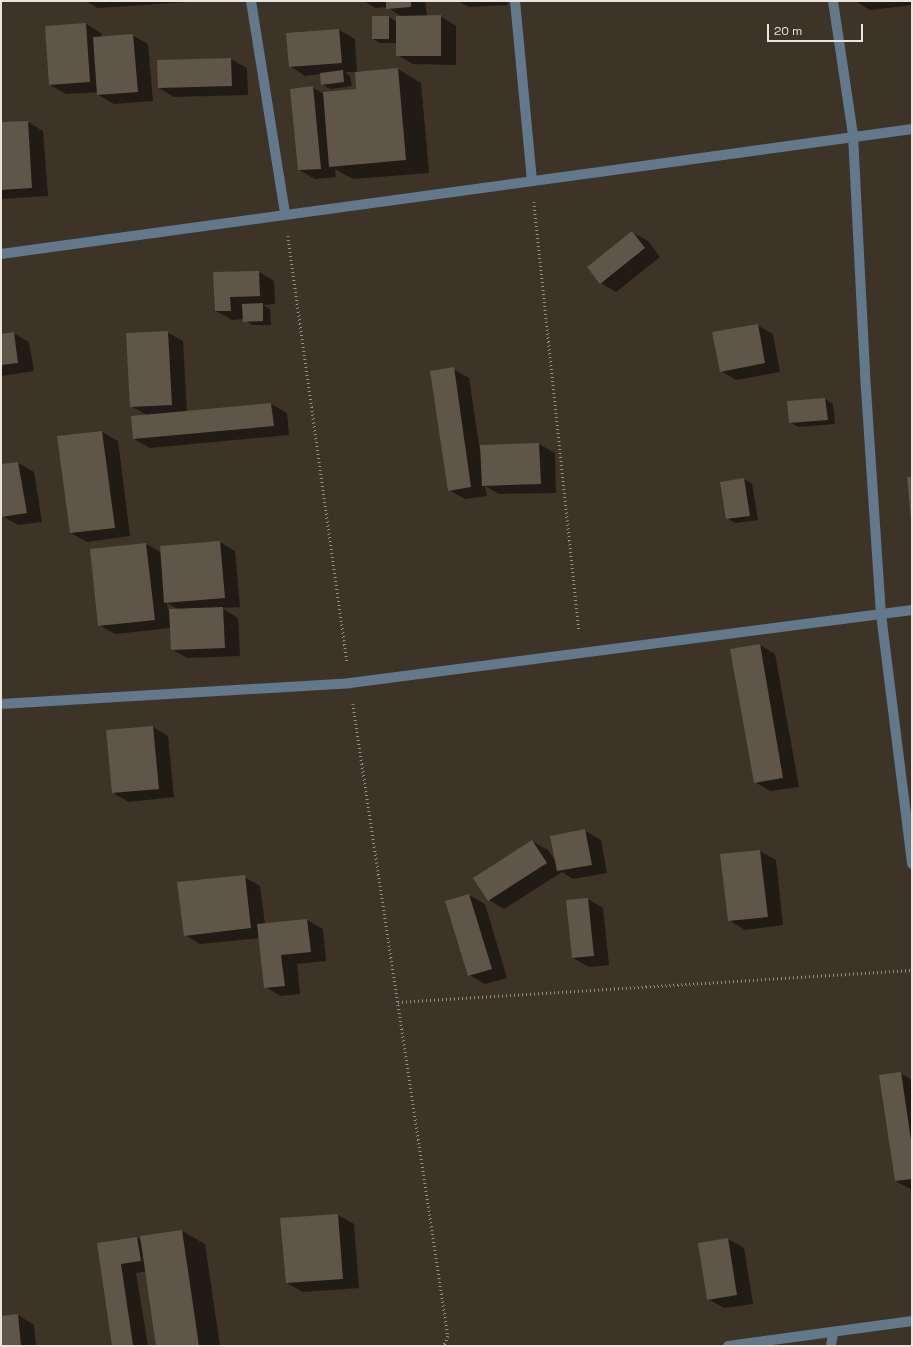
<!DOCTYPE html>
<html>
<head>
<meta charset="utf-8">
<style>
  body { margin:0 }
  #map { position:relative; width:913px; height:1347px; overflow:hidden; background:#3d3327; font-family:"Space Grotesk",sans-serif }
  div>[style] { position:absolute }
  .shadow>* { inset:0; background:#0007 }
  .building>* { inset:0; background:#5f5548 }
  .path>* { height:2.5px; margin-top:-1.25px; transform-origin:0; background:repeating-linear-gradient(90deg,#968e85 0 1px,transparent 0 4px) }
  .minor>* { height:10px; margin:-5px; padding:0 5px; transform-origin:5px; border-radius:5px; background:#61798a }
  span { translate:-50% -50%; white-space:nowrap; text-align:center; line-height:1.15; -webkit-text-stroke:3.5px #3d3327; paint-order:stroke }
  .frame { position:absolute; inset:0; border:2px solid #ebe4dd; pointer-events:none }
  .scale { position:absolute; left:767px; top:24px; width:96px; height:18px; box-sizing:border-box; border:2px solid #ebe4dd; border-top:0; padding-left:5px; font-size:12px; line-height:14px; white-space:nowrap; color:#ebe4dd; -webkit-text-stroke:3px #3d3327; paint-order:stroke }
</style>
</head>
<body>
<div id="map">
  <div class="shadow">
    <div style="clip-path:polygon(85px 1px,204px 1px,98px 8px)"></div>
    <div style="clip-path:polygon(364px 1px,425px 1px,427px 16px,440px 16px,456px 26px,456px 65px,413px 64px,397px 55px,397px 43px,380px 43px,373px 39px,389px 17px,397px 22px,402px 17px,387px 7px,375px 8px)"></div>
    <div style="clip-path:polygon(458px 1px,507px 1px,508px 5px,469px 7px)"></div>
    <div style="clip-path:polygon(855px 1px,912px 1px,912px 5px,870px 10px)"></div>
    <div style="clip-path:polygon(86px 24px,101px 33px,102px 37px,132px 35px,148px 44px,153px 101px,114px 104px,98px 95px,98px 92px,66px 94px,50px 85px)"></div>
    <div style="clip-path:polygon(339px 30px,355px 39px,357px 72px,398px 69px,421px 83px,429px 173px,353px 179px,335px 169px,336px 177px,315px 179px,299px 170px,312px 87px,324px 94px,357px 90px,356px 72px,345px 72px,350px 76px,352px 86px,330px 89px,322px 84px,321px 74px,305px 76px,290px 66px)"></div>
    <div style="clip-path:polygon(231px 59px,247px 68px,248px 95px,174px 97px,159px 88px)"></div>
    <div style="clip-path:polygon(28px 122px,43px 131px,48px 196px,1px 199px,1px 123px)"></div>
    <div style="clip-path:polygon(632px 232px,648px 241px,660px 257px,616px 292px,601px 283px)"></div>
    <div style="clip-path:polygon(259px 272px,274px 281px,275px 304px,263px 305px,270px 309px,271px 325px,252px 325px,244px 319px,232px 320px,216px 311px,214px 273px)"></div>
    <div style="clip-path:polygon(757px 325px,773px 334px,780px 372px,736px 380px,721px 371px)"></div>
    <div style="clip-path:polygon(167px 332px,183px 341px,187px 412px,271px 404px,287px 413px,289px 435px,150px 448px,134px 439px,147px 415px,131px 406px)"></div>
    <div style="clip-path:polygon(13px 333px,29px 342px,34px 371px,1px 376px,1px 335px)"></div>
    <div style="clip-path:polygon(453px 369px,469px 378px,480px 451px,539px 444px,555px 453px,556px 493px,499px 494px,485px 486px,487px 496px,465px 499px,449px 490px)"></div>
    <div style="clip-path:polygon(825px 399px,833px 404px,835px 424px,798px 427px,790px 422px,788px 402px)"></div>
    <div style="clip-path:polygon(102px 432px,118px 441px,130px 536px,87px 542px,71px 533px)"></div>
    <div style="clip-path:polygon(18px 463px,34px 472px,42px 522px,18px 525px,2px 516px,1px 465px)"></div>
    <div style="clip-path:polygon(744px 479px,752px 484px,758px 520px,735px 523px,727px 518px,722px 483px)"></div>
    <div style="clip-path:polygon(evenodd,220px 542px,235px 551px,240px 607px,222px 608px,238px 618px,240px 656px,187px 658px,172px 649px,171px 628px,115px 634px,99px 625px,146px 544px,162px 553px,220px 542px,167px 603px,179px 610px,168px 610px,167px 603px)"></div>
    <div style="clip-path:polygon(760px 645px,775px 654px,799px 787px,770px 791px,755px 782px)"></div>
    <div style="clip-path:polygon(153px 727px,168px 736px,174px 797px,129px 802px,113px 793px)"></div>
    <div style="clip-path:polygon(585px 831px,601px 840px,607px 873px,573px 879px,562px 872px,504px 909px,489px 900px,532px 841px,548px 850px,556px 862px)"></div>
    <div style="clip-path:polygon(760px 851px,776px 860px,783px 925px,745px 930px,729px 920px)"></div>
    <div style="clip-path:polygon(244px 877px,260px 886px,265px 924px,307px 920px,323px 929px,326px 961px,297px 964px,300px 994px,281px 996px,265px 987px,260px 938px,200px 944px,185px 935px)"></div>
    <div style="clip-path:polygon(469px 895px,485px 904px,507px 978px,485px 984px,469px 975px)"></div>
    <div style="clip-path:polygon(588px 899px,603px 908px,609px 965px,589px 967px,573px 958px)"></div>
    <div style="clip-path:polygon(900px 1073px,912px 1080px,912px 1190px,896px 1181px)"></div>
    <div style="clip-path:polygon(338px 1215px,354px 1224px,359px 1288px,303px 1292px,287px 1283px,281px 1219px)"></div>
    <div style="clip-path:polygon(182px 1231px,205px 1244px,220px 1346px,157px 1346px,146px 1271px,136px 1273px,148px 1346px,113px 1346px,98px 1244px,137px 1238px,142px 1241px)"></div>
    <div style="clip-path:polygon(728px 1239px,744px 1248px,753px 1304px,724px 1308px,708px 1299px)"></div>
    <div style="clip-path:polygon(18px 1315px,34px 1325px,36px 1346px,1px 1346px,1px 1317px)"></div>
  </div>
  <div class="building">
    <div style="clip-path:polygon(386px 1px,411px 1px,411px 7px,386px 9px)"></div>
    <div style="clip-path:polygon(441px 15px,441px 56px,396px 56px,396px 16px)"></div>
    <div style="clip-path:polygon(372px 16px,389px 16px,389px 39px,372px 39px)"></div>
    <div style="clip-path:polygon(86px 23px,90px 82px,49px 85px,45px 26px)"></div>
    <div style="clip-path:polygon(339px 29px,342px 63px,289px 67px,286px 33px)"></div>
    <div style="clip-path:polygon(133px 34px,138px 92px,97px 95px,93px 37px)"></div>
    <div style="clip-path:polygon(231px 58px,232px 86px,158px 88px,157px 60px)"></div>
    <div style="clip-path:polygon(398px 68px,406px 160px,329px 167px,323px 92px,356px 89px,355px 72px)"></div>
    <div style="clip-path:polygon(343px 70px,344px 82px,321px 85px,320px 73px)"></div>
    <div style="clip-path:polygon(313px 86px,321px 169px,298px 170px,290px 89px)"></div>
    <div style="clip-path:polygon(28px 121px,32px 188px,1px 190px,1px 122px)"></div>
    <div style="clip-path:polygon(632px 231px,645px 248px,600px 284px,587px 267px)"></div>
    <div style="clip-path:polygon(259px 271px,260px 296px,230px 297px,231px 311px,215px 311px,213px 272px)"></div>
    <div style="clip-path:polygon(263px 303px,263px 321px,243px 322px,242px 304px)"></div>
    <div style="clip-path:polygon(758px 324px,765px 363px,720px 372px,712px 332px)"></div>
    <div style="clip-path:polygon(168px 331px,172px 405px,130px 407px,126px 333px)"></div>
    <div style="clip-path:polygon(14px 332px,18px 363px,1px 365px,1px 334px)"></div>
    <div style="clip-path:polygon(454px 367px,471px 487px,448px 491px,430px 371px)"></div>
    <div style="clip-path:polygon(825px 398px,828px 420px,789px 423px,787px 401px)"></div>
    <div style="clip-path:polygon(271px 403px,274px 426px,133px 439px,131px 416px)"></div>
    <div style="clip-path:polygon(102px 431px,115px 528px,70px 533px,57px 436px)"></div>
    <div style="clip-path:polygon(539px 443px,541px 484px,482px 486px,480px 445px)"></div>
    <div style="clip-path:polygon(18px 462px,27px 513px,1px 517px,1px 464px)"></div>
    <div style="clip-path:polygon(907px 477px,912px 477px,912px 520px,911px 520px)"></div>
    <div style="clip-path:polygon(744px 478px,750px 516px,726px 519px,720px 482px)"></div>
    <div style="clip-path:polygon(220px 541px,225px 598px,164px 603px,160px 546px)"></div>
    <div style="clip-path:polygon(146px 543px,155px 620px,98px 626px,90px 549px)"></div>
    <div style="clip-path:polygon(223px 607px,225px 648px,171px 650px,169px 609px)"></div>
    <div style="clip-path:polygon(760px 644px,783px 778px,754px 783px,730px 649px)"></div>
    <div style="clip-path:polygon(153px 726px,159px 789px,112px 793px,106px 730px)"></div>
    <div style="clip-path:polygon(585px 829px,592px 865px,557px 871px,550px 836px)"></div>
    <div style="clip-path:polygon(532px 840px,547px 863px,488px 901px,473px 878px)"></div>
    <div style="clip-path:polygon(760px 850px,768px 917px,728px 921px,720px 854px)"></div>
    <div style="clip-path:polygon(245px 875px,251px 928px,184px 936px,177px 882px)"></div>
    <div style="clip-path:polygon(469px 894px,492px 969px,468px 976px,445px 901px)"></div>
    <div style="clip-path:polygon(588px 898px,594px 956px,572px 958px,566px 900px)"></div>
    <div style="clip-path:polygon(307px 919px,311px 952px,281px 955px,285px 986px,264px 988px,257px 924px)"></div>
    <div style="clip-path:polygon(901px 1072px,912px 1147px,912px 1179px,895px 1181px,879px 1075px)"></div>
    <div style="clip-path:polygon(338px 1214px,343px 1279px,286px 1283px,280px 1218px)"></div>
    <div style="clip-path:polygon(182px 1230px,199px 1346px,156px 1346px,140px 1236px)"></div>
    <div style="clip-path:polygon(137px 1237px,141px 1261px,121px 1264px,133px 1345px,112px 1346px,97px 1243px)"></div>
    <div style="clip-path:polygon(728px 1238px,737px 1295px,707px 1300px,698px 1243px)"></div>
    <div style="clip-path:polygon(18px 1314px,21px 1346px,1px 1346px,1px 1316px)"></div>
  </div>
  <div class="path">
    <div style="left:534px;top:202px;width:432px;rotate:84deg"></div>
    <div style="left:288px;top:236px;width:429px;rotate:82.1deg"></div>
    <div style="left:353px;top:704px;width:639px;rotate:81.45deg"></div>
    <div style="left:448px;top:1336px;width:11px;rotate:112deg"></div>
    <div style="left:398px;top:1002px;width:515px;rotate:-3.56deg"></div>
  </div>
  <div class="minor">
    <div style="left:251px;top:1px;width:216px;rotate:80.9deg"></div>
    <div style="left:515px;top:1px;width:181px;rotate:84.6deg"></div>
    <div style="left:833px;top:1px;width:135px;rotate:81.5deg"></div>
    <div style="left:853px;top:135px;width:239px;rotate:87.1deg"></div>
    <div style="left:865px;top:374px;width:241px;rotate:86.2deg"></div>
    <div style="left:881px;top:614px;width:252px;rotate:82.9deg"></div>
    <div style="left:1px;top:254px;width:920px;rotate:-7.81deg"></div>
    <div style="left:1px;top:704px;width:350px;rotate:-3.4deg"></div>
    <div style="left:350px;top:683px;width:567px;rotate:-7.4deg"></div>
    <div style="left:728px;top:1346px;width:186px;rotate:-7.7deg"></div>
    <div style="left:831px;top:1346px;width:13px;rotate:-81deg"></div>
  </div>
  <div class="frame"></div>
  <div class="scale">20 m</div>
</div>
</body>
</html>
